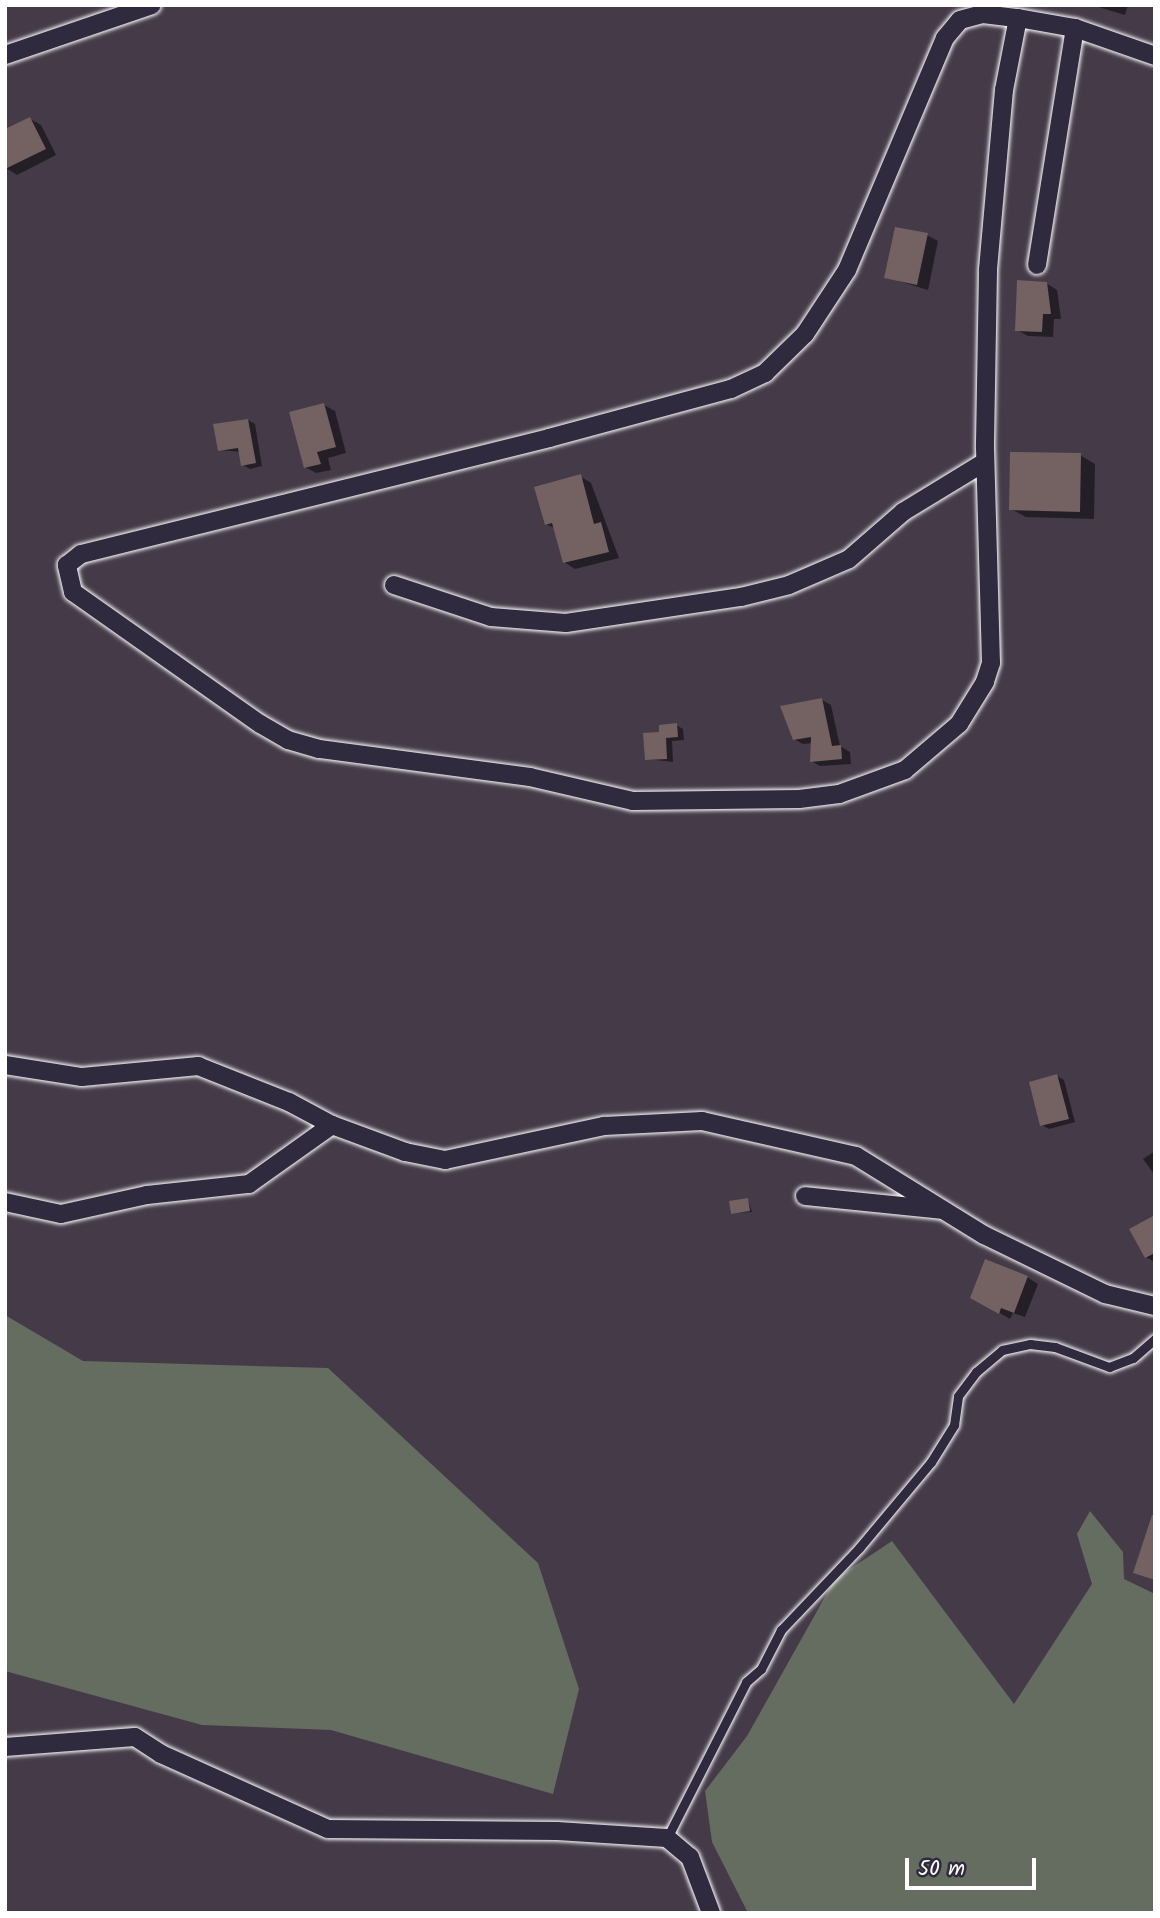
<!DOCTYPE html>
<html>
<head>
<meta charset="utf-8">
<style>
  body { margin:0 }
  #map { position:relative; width:1160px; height:1918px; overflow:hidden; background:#443a48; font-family:Kalam,sans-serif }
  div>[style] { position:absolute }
  .green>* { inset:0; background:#656c60 }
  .shadow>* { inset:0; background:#0007 }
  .building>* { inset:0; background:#746161 }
  .roads { filter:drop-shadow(0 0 2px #fff) drop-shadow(0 0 2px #fff) }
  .service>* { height:9px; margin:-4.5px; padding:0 4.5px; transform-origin:4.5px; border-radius:4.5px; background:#2f2a3d }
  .minor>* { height:18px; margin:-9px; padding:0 9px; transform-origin:9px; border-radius:9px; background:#2f2a3d }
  span { translate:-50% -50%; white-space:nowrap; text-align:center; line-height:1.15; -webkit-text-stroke:5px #2f2a3d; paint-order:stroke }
  .frame { position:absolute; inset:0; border:7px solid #fff; pointer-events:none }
  .scale { position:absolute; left:905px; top:1858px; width:131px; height:32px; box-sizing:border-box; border:4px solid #fff; border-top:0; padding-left:9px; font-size:21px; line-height:24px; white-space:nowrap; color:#fff; -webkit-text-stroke:5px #2f2a3d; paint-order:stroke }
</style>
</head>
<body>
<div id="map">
  <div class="green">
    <div style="clip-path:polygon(5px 1315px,83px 1361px,328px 1368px,538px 1563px,579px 1689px,553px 1794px,331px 1730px,202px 1725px,5px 1671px)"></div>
    <div style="clip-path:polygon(1090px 1511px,1123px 1552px,1124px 1579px,1155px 1594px,1155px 1913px,748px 1913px,712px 1842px,705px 1791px,747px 1736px,835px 1579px,892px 1541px,1014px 1704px,1092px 1584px,1077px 1534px)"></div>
  </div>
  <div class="shadow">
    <div style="clip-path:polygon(1092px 5px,1128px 5px,1125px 15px)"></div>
    <div style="clip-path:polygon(30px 119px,41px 125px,56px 155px,17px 175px,6px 168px)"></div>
    <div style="clip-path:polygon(927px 235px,938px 241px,928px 290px,886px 277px)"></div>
    <div style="clip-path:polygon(1046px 283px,1057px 290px,1061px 319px,1054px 319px,1053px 337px,1028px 336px,1017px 330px)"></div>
    <div style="clip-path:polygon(324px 405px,335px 411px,346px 453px,328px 458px,331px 470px,316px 473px,305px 467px)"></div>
    <div style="clip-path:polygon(248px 420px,255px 424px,262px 466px,250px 469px,243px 465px,241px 452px,220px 450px)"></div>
    <div style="clip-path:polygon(1080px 455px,1095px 464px,1094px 519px,1026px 517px,1011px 509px)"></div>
    <div style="clip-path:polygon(580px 476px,591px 483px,619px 558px,575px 569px,564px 562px,556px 529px,546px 524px)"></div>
    <div style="clip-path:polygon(822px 700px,831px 705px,840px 746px,850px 752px,851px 764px,820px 766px,811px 761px,813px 743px,803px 744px,794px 739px)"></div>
    <div style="clip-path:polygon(676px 725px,683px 729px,684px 740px,672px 741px,673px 762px,647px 759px,661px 734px)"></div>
    <div style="clip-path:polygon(1057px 1076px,1064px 1080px,1075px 1122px,1049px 1129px,1042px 1125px)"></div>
    <div style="clip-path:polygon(1155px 1151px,1155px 1175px,1143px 1159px)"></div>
    <div style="clip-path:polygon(748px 1200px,752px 1212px,733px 1213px)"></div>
    <div style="clip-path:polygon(1155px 1217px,1155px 1260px,1153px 1261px,1146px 1257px)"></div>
    <div style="clip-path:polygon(1027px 1277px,1038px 1284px,1025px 1317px,1013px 1313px,1010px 1319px,972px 1297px)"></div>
  </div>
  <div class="building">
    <div style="clip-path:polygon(30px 117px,46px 149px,5px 169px,5px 129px)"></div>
    <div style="clip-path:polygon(895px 227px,928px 233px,917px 285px,884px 278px)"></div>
    <div style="clip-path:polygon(1017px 280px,1047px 282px,1051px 314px,1043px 314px,1042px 332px,1015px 331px)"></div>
    <div style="clip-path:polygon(324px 403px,336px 447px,317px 452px,321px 464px,304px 468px,289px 412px)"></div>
    <div style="clip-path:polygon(248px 419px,256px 463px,241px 466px,238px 448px,218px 451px,213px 424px)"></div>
    <div style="clip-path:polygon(1010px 452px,1081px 453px,1080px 512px,1009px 510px)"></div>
    <div style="clip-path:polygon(581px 474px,594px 524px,601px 522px,609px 552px,563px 563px,552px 523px,545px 525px,534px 487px)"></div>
    <div style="clip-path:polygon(822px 698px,832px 746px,841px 745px,842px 759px,810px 762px,811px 737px,793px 740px,780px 706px)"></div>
    <div style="clip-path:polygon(677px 723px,678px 737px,666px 738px,667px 759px,645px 760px,643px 733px,659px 732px,659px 725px)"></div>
    <div style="clip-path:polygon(1057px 1074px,1069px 1119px,1040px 1126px,1029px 1082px)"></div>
    <div style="clip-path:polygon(748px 1198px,750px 1211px,731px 1214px,729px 1201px)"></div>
    <div style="clip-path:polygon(1155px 1215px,1155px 1253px,1145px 1258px,1129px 1229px)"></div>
    <div style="clip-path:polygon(985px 1259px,1028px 1276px,1014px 1313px,1001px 1308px,999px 1314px,970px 1298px)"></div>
    <div style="clip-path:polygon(1152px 1515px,1155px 1516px,1155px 1580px,1133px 1573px)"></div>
  </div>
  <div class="roads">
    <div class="service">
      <div style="left:667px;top:1838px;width:175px;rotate:-63.1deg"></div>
      <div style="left:746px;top:1682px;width:20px;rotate:-41deg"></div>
      <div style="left:761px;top:1669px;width:44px;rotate:-62.9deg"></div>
      <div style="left:781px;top:1630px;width:113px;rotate:-46.4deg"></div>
      <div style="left:859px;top:1548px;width:112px;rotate:-50.1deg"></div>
      <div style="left:931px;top:1462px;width:44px;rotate:-58.1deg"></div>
      <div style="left:954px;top:1425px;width:29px;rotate:-82deg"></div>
      <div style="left:958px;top:1396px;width:30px;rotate:-53deg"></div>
      <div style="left:976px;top:1372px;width:34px;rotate:-40deg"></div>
      <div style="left:1002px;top:1350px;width:29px;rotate:-12deg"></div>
      <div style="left:1030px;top:1344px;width:25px;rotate:7deg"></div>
      <div style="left:1055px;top:1347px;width:58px;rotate:20.3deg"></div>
      <div style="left:1109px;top:1367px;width:26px;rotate:-21deg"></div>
      <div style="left:1133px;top:1358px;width:29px;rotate:-41deg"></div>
    </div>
    <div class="minor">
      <div style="left:1018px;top:18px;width:73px;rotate:101deg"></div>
      <div style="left:1004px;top:90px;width:182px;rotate:95.1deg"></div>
      <div style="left:988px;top:271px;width:177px;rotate:91deg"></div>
      <div style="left:985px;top:448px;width:215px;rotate:88.4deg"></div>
      <div style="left:991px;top:663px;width:20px;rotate:108deg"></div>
      <div style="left:985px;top:682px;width:49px;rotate:121.8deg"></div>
      <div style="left:959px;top:724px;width:71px;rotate:139.6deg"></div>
      <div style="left:905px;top:770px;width:70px;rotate:160deg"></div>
      <div style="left:839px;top:794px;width:40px;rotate:172.9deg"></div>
      <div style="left:799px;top:799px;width:166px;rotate:179.3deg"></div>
      <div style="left:633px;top:801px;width:106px;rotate:-166.9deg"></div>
      <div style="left:530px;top:777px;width:213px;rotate:-172.4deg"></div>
      <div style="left:319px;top:749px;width:32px;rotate:-164deg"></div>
      <div style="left:288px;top:740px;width:32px;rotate:-150deg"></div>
      <div style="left:260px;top:724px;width:229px;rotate:-144.8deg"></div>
      <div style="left:73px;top:592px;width:28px;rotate:-103deg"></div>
      <div style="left:67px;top:565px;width:18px;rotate:-38deg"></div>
      <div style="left:81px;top:554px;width:482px;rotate:-13.9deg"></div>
      <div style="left:549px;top:438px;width:188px;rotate:-15.1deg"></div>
      <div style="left:731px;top:389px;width:38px;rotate:-25deg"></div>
      <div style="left:765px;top:373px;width:56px;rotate:-44.3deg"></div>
      <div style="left:805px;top:334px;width:77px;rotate:-56.7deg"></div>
      <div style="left:847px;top:270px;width:252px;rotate:-67.1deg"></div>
      <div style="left:945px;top:38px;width:23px;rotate:-50deg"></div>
      <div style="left:960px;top:20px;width:24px;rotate:-15deg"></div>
      <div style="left:983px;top:14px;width:35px;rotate:7deg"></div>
      <div style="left:1018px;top:18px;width:58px;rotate:10deg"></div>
      <div style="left:1075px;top:28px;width:85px;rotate:19.3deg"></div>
      <div style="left:5px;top:55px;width:155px;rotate:-18.8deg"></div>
      <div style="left:1037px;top:265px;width:240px;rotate:-80.9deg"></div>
      <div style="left:394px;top:585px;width:102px;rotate:18.3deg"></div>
      <div style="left:491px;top:617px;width:75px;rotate:4.6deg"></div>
      <div style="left:566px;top:623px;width:177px;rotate:-8.5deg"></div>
      <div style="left:741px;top:597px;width:49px;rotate:-14deg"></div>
      <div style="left:789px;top:585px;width:65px;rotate:-23.4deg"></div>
      <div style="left:849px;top:559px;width:72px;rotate:-41deg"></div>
      <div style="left:903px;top:512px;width:96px;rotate:-31.4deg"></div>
      <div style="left:5px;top:1065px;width:78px;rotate:8.9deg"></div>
      <div style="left:82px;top:1077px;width:117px;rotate:-5.4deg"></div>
      <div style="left:198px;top:1066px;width:98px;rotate:21.6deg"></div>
      <div style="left:289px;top:1102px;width:49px;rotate:28.1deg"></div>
      <div style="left:805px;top:1196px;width:138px;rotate:5.8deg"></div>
      <div style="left:5px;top:1202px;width:57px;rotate:12.1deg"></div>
      <div style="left:61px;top:1214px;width:88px;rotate:-12.5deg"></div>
      <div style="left:147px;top:1195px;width:103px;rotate:-6.2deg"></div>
      <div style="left:249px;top:1184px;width:102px;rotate:-35.4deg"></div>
      <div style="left:332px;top:1125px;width:78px;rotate:20.3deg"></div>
      <div style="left:405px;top:1152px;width:41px;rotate:11.3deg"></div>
      <div style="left:445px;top:1160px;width:163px;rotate:-12.1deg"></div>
      <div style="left:604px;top:1126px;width:98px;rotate:-2.9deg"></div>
      <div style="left:702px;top:1121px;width:158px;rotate:12.8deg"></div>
      <div style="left:856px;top:1156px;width:150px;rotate:31.7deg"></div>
      <div style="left:984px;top:1235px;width:135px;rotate:26deg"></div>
      <div style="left:1105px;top:1294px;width:51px;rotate:13.5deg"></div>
      <div style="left:5px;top:1747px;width:130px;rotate:-4.4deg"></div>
      <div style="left:135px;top:1737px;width:31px;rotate:33deg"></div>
      <div style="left:161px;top:1754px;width:183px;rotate:24.2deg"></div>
      <div style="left:328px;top:1829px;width:229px;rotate:0.5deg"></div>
      <div style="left:557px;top:1831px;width:110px;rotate:3.6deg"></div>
      <div style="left:667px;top:1838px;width:30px;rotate:40deg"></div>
      <div style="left:690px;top:1857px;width:60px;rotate:69.4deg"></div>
    </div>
  </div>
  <div class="frame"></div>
  <div class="scale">50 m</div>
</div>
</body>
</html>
